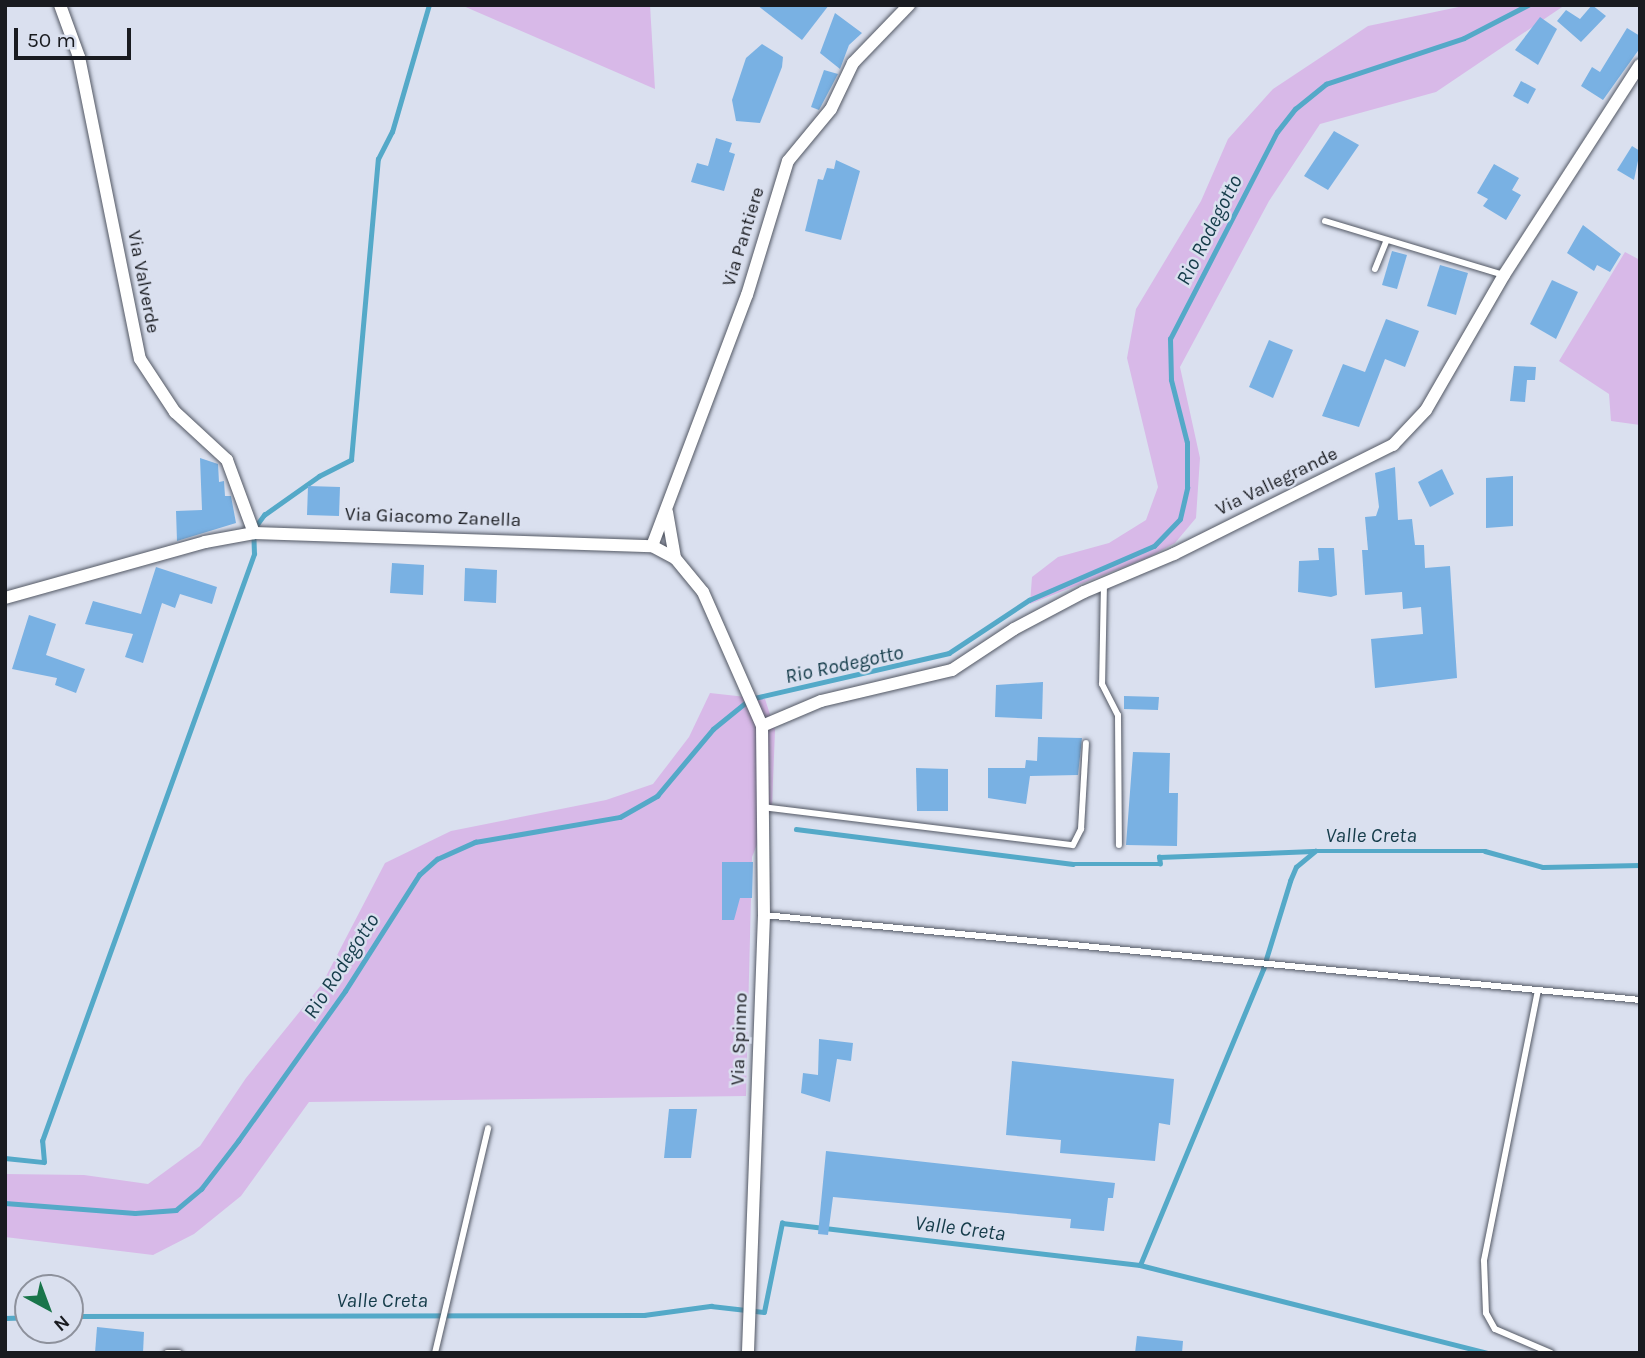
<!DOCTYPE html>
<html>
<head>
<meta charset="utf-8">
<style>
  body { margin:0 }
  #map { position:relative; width:1645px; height:1358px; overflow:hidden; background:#dae0ef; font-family:Karla,sans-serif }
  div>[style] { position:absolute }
  .green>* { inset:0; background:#d8b9e8 }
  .stream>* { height:4.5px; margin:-2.25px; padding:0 2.25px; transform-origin:2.25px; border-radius:2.25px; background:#54a9c8 }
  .building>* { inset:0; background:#79b1e3 }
  .roads { filter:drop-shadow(0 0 2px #535864) drop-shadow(0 0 2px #535864) }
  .lane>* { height:6px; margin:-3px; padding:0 3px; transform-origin:3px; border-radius:3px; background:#fff }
  .street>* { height:12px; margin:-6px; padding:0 6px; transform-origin:6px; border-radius:6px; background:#fff }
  span { translate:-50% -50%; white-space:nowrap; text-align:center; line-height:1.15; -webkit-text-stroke:5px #dae0ef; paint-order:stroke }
  .street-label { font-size:19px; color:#191b20 }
  .water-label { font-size:21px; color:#143b49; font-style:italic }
  .frame { position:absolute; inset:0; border:7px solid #191b20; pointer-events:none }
  .north { position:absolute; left:14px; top:1274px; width:70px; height:70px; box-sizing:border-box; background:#dae0ef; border:2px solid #8d919c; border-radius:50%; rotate:139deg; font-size:19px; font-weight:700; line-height:28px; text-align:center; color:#191b20 }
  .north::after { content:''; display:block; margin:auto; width:24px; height:32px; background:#19754a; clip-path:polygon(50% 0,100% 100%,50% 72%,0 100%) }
  .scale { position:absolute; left:14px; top:28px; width:117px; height:32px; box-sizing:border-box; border:4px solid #191b20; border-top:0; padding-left:9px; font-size:21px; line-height:24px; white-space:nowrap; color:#191b20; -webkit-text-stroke:5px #dae0ef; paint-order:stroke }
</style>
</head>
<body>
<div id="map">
  <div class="green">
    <div style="clip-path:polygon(461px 5px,650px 5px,655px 89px)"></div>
    <div style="clip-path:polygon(1468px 5px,1565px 5px,1436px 92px,1320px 124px,1269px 201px,1180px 367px,1200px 458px,1196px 518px,1175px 543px,1149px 557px,1030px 604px,1032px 577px,1058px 557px,1109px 543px,1146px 520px,1158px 487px,1127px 358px,1136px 309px,1201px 201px,1228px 139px,1273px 89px,1368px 26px)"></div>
    <div style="clip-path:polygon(1625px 252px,1640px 260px,1640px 425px,1611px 421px,1609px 394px,1559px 361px)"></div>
    <div style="clip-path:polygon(710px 693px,765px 699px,775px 730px,772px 807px,752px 857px,746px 1096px,309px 1102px,241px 1196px,194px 1234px,153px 1255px,5px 1237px,5px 1174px,84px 1175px,148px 1184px,200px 1146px,246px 1078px,322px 984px,385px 863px,451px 831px,606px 800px,653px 784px,689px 737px)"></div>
  </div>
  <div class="stream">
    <div style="left:796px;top:829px;width:279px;rotate:7.2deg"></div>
    <div style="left:1073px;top:864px;width:87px"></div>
    <div style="left:1160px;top:864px;width:7px;rotate:-98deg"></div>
    <div style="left:1159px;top:857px;width:154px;rotate:-2.2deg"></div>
    <div style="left:5px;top:1158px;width:39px;rotate:6deg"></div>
    <div style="left:44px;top:1162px;width:21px;rotate:-95deg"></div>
    <div style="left:42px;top:1141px;width:624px;rotate:-70.14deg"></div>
    <div style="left:254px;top:554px;width:24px;rotate:-92deg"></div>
    <div style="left:253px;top:530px;width:19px;rotate:-54deg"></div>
    <div style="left:264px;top:515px;width:67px;rotate:-35.3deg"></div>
    <div style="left:319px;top:476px;width:36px;rotate:-27deg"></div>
    <div style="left:351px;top:460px;width:302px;rotate:-84.9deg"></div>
    <div style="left:378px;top:159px;width:30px;rotate:-63deg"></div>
    <div style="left:392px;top:132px;width:132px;rotate:-73.8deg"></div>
    <div style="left:5px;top:1203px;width:130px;rotate:4.4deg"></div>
    <div style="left:135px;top:1213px;width:41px;rotate:-4.2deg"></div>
    <div style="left:176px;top:1210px;width:33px;rotate:-40deg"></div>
    <div style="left:201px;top:1189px;width:61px;rotate:-52.4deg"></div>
    <div style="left:238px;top:1141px;width:184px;rotate:-54.5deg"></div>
    <div style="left:345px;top:991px;width:138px;rotate:-57.5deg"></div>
    <div style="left:419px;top:875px;width:24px;rotate:-42deg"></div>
    <div style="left:437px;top:859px;width:42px;rotate:-24.1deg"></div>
    <div style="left:475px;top:842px;width:147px;rotate:-9.8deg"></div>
    <div style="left:620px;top:817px;width:43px;rotate:-29.6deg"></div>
    <div style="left:657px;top:796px;width:87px;rotate:-50.1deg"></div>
    <div style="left:713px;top:729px;width:48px;rotate:-39deg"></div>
    <div style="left:750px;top:699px;width:204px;rotate:-13deg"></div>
    <div style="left:949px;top:653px;width:96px;rotate:-33.5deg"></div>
    <div style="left:1029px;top:600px;width:136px;rotate:-23.4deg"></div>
    <div style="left:1154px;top:546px;width:37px;rotate:-46deg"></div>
    <div style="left:1180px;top:519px;width:32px;rotate:-77deg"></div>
    <div style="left:1187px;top:488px;width:45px;rotate:-90deg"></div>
    <div style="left:1187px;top:443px;width:65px;rotate:-104.3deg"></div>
    <div style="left:1171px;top:380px;width:41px;rotate:-91.4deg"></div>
    <div style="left:1170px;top:339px;width:233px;rotate:-62.7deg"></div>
    <div style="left:1277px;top:132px;width:29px;rotate:-52deg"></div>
    <div style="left:1295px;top:109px;width:40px;rotate:-39deg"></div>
    <div style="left:1326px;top:84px;width:145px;rotate:-18.4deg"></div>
    <div style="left:1464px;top:38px;width:72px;rotate:-27.3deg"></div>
    <div style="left:1140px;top:1265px;width:321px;rotate:-67.4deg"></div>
    <div style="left:1263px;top:969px;width:92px;rotate:-72.9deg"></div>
    <div style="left:1290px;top:881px;width:15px;rotate:-67deg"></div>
    <div style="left:1296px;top:867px;width:25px;rotate:-40deg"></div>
    <div style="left:1315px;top:851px;width:170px"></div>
    <div style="left:1485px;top:851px;width:60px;rotate:15.4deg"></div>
    <div style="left:1543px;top:867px;width:97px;rotate:-1.2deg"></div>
    <div style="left:70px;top:1316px;width:574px;rotate:-0.1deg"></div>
    <div style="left:644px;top:1315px;width:68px;rotate:-7.7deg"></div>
    <div style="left:711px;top:1306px;width:53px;rotate:6.5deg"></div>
    <div style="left:764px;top:1312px;width:91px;rotate:-78.6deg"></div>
    <div style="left:782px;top:1223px;width:360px;rotate:6.7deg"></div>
    <div style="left:1140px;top:1265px;width:360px;rotate:14.2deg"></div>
    <div style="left:5px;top:1318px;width:23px;rotate:-2deg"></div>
  </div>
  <div class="building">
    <div style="clip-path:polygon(757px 5px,829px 5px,802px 40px)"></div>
    <div style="clip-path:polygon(1592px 5px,1606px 16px,1581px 42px,1557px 21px,1566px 10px,1580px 19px)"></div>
    <div style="clip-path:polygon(835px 13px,862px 33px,849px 45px,840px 69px,820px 53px)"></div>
    <div style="clip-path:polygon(1540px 17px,1557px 29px,1538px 65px,1515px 50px)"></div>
    <div style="clip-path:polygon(1627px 28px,1640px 36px,1640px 48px,1603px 100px,1581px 86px,1592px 67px,1600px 72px)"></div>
    <div style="clip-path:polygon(762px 44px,783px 57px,782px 67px,760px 123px,736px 121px,732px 100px,746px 58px)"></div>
    <div style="clip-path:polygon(824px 70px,838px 74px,819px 110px,811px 107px)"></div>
    <div style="clip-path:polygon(1521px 81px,1536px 89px,1528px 104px,1513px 96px)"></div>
    <div style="clip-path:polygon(1334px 131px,1359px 145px,1328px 190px,1304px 176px)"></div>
    <div style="clip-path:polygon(716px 138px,732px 143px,729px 152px,735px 154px,724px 191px,691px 182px,697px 163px,708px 166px)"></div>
    <div style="clip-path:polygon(1632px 146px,1640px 151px,1634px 180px,1617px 170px)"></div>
    <div style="clip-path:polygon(836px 160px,860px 171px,841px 240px,805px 231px,818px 179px,823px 180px,827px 168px,834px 169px)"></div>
    <div style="clip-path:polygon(1494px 164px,1519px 178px,1512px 190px,1521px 195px,1506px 220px,1483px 206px,1488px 199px,1477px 193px)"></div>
    <div style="clip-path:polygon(1583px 225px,1621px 254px,1610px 272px,1597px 265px,1594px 271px,1567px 253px)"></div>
    <div style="clip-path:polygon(1392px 251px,1407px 255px,1397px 289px,1382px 285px)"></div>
    <div style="clip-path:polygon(1440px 265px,1468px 273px,1456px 315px,1427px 306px)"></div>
    <div style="clip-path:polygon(1552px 280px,1578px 292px,1556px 339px,1530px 324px)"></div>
    <div style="clip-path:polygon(1386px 319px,1419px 331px,1405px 367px,1385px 359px,1359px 427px,1322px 416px,1343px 364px,1365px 372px)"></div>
    <div style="clip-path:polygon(1269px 340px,1293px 350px,1273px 398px,1249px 387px)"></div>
    <div style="clip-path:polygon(1514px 366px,1536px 367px,1535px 380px,1527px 380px,1525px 402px,1510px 401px)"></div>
    <div style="clip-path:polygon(200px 458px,218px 464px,219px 482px,224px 481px,225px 496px,231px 496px,236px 523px,177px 541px,176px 511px,202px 510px)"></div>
    <div style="clip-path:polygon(1395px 467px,1398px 520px,1412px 519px,1415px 545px,1424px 545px,1425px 568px,1450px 566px,1457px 678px,1375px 688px,1371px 639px,1423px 634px,1421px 607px,1403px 609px,1402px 592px,1365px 595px,1362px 550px,1368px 550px,1365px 517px,1376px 516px,1379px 507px,1375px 473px)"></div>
    <div style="clip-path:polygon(1442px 469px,1454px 494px,1430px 507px,1418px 482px)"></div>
    <div style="clip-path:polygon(1513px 476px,1513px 526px,1486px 528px,1486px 478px)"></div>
    <div style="clip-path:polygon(308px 486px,340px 487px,339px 516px,307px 515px)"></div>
    <div style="clip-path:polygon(1318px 548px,1334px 548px,1337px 595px,1331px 597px,1298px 592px,1299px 561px,1319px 560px)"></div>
    <div style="clip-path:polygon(392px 563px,424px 565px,423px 595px,390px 593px)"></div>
    <div style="clip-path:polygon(156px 567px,217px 587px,212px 604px,180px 594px,175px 608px,162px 603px,143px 663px,125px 657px,133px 634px,85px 624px,93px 601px,141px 614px)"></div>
    <div style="clip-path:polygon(465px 568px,497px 570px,496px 603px,464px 601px)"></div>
    <div style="clip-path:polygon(29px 615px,56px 624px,46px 655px,85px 669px,76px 693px,55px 685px,57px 678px,12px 669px)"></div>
    <div style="clip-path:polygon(1043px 682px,1042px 719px,995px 717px,996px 685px)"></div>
    <div style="clip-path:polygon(1124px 696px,1159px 697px,1158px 710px,1124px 709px)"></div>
    <div style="clip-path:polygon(1038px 737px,1082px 738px,1078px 775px,1030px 776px,1026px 804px,988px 798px,988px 768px,1025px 768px,1026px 760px,1037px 761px)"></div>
    <div style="clip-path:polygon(1133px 752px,1170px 753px,1169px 793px,1178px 793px,1177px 846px,1126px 845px)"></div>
    <div style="clip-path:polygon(916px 768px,948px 769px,948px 811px,917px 811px)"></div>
    <div style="clip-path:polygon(722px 862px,753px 862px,752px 898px,740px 898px,734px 920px,722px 920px)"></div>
    <div style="clip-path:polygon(819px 1039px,853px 1043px,851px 1061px,837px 1059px,830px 1102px,801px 1093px,803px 1073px,818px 1075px)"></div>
    <div style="clip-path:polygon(1012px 1061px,1174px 1079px,1170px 1125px,1159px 1123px,1155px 1161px,1060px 1153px,1061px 1140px,1006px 1135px)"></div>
    <div style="clip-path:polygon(669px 1109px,697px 1109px,691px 1158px,664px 1158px)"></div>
    <div style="clip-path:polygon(826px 1151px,1115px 1183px,1113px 1198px,1108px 1198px,1104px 1231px,1070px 1228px,1071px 1219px,833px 1197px,828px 1235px,818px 1234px)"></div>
    <div style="clip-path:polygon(97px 1327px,144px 1332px,143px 1353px,95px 1353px)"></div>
    <div style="clip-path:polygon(1137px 1336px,1183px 1341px,1182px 1353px,1135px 1353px)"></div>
  </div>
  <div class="roads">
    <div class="lane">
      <div style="left:1325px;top:221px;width:187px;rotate:16.8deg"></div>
      <div style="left:1375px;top:269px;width:31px;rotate:-68deg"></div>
      <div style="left:1104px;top:583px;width:101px;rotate:91.1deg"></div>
      <div style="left:1102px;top:684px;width:35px;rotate:63deg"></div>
      <div style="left:1118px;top:715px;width:130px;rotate:89.6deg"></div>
      <div style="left:762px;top:807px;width:313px;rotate:7deg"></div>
      <div style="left:1073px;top:845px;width:18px;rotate:-63deg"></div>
      <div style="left:1081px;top:829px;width:86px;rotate:-86.7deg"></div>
      <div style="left:764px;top:915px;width:880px;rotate:5.54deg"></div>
      <div style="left:1538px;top:990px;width:276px;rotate:101.3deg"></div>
      <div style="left:1484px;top:1261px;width:52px;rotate:87.8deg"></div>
      <div style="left:1486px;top:1313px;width:18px;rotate:61deg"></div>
      <div style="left:1495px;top:1329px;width:61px;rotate:23.2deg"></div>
      <div style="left:167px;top:1353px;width:12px"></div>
      <div style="left:435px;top:1353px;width:231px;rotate:-76.7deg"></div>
    </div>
    <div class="street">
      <div style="left:60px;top:5px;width:55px;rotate:69.9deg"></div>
      <div style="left:79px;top:57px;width:308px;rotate:78.6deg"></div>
      <div style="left:140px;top:359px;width:64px;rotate:56.6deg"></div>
      <div style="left:175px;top:412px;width:71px;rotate:42.7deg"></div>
      <div style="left:227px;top:460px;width:78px;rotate:69.7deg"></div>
      <div style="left:667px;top:512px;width:47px;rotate:80.1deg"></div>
      <div style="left:652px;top:546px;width:268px;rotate:-69.3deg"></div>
      <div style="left:747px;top:295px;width:140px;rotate:-73deg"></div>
      <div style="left:788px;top:161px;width:67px;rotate:-50.4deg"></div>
      <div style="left:831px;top:109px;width:51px;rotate:-64.4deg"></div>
      <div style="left:853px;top:63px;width:81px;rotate:-46deg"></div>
      <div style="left:5px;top:598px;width:208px;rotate:-15.6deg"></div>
      <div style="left:205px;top:542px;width:50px;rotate:-10.4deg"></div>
      <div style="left:254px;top:533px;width:398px;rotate:1.9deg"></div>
      <div style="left:652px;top:546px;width:26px;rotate:28deg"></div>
      <div style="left:675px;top:558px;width:44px;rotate:50.5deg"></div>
      <div style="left:703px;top:592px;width:146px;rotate:66.2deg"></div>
      <div style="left:762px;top:726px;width:189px;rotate:89.4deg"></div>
      <div style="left:764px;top:915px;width:438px;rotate:92.1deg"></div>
      <div style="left:762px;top:726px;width:64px;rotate:-23deg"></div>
      <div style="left:821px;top:701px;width:135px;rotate:-13.3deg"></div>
      <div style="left:952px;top:670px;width:74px;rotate:-33.5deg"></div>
      <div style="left:1014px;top:629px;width:79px;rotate:-27.9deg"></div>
      <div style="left:1084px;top:592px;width:98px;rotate:-22.9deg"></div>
      <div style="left:1174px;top:554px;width:245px;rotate:-26.5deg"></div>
      <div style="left:1393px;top:445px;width:48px;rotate:-46.7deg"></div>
      <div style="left:1426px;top:410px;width:156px;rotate:-60deg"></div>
      <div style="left:1504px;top:275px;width:250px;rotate:-57.1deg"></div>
    </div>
  </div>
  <div class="street-label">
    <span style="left:744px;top:237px;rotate:-73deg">Via Pantiere</span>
    <span style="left:143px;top:282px;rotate:79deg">Via Valverde</span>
    <span style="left:1277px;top:482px;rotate:-26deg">Via Vallegrande</span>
    <span style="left:433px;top:518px;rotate:2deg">Via Giacomo Zanella</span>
    <span style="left:740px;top:1039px;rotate:-88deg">Via Spinno</span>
  </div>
  <div class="water-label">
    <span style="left:1209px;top:230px;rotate:-63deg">Rio Rodegotto</span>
    <span style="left:844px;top:664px;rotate:-12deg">Rio Rodegotto</span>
    <span style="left:1371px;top:835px">Valle Creta</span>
    <span style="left:341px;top:966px;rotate:-57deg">Rio Rodegotto</span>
    <span style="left:960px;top:1228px;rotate:7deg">Valle Creta</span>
    <span style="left:382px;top:1300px">Valle Creta</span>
  </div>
  <div class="frame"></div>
  <div class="north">N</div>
  <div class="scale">50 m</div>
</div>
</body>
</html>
